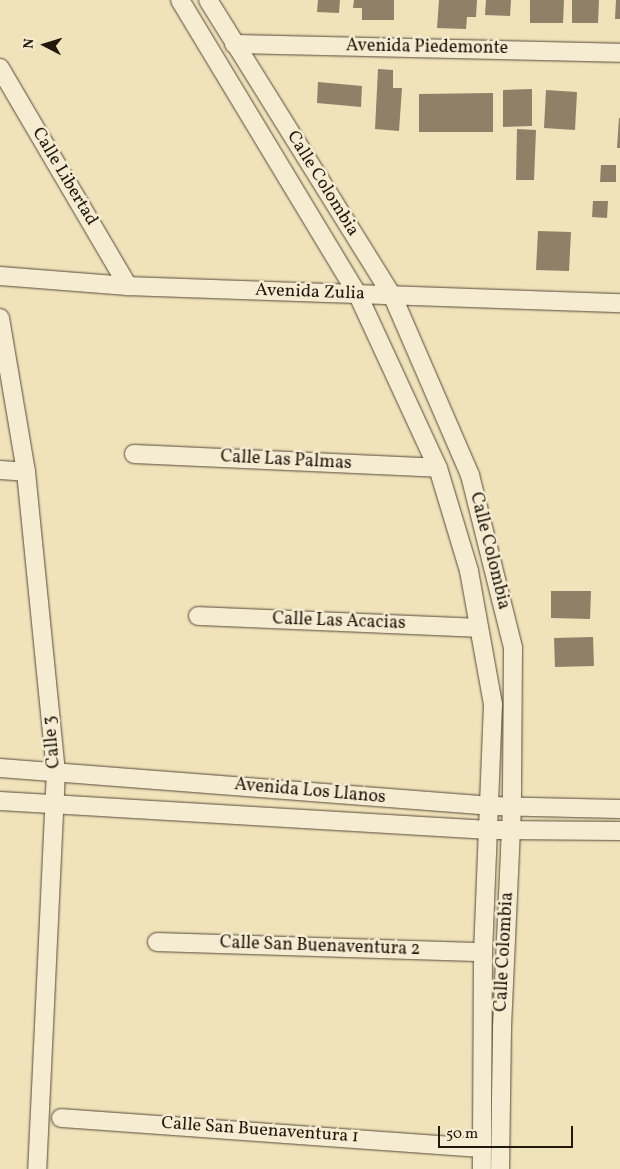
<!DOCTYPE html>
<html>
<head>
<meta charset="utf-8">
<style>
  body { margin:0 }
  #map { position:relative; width:620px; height:1169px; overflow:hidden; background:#f0e2b9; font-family:Vollkorn,serif }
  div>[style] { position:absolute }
  .building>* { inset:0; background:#8e8167 }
  .roads { filter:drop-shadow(0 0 1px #564a39) drop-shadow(0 0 1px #564a39) }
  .minor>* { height:18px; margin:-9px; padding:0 9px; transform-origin:9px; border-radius:9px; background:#f5ecd2 }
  span { translate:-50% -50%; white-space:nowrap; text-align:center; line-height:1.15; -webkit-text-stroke:5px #f5ecd2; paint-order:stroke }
  .street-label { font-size:18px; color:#23180e }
  .north { position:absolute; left:20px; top:20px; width:50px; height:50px; -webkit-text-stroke:4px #f5ecd2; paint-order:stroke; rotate:275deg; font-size:14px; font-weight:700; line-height:20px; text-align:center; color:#23180e }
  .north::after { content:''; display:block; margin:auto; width:18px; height:22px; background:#23180e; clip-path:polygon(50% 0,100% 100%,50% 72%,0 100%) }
  .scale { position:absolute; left:438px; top:1126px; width:135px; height:22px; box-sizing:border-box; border:2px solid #23180e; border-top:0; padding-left:6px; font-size:15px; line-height:18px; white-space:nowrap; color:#23180e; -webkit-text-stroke:4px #f5ecd2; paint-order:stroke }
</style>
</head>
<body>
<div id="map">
  <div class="building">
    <div style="clip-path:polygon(318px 0,340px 0,339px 13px,317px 12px)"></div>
    <div style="clip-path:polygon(354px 0,394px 0,394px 20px,362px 20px,362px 8px,353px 8px)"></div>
    <div style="clip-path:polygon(439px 0,477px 0,476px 17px,467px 17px,466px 29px,437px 28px)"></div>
    <div style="clip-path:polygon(486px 0,511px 0,510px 16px,485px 15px)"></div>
    <div style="clip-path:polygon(530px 0,564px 0,563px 23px,530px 23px)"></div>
    <div style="clip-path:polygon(572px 0,599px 0,598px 23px,572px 23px)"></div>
    <div style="clip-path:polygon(616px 0,620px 0,620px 19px,615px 19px)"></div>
    <div style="clip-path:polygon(378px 69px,393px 70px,393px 88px,402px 88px,399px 131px,375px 129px)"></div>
    <div style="clip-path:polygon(318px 82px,362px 86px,361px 107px,317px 103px)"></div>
    <div style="clip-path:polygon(532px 89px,532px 126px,503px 127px,503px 90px)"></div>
    <div style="clip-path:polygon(546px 90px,577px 92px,575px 130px,544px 128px)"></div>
    <div style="clip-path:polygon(493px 93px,493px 132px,419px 132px,419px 94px)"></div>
    <div style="clip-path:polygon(619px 118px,620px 118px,620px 148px,617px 148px)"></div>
    <div style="clip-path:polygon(517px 129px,536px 130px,534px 180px,516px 180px)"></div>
    <div style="clip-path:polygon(601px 165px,616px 165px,616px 182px,600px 182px)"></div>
    <div style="clip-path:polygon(593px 201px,608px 201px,607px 218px,592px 217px)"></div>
    <div style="clip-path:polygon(538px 231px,571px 232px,569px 271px,536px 270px)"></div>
    <div style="clip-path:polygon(551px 591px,591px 591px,590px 619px,551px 618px)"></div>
    <div style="clip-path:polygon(593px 637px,594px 666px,555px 667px,554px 638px)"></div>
  </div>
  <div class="roads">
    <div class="minor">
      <div style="left:180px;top:0;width:342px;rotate:58.9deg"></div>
      <div style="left:357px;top:293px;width:193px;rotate:65.2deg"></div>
      <div style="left:438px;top:468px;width:108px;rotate:73.2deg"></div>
      <div style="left:469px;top:571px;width:135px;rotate:79.8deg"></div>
      <div style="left:493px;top:704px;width:248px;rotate:92.3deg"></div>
      <div style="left:483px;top:952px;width:217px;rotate:90.3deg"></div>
      <div style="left:208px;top:0;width:350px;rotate:58.1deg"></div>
      <div style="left:393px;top:297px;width:194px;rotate:66.6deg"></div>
      <div style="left:470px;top:475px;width:178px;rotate:76deg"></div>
      <div style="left:513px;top:648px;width:159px;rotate:90.4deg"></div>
      <div style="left:512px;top:807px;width:221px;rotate:92.6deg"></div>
      <div style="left:502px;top:1028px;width:141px;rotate:90.8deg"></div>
      <div style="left:234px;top:44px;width:386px;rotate:1.3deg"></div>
      <div style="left:0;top:68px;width:253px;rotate:59.6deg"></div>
      <div style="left:0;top:276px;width:128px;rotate:4.5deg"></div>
      <div style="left:128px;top:286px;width:492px;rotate:2deg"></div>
      <div style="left:0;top:318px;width:156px;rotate:80.4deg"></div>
      <div style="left:26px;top:472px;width:301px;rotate:84.3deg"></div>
      <div style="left:56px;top:771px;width:398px;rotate:92.7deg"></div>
      <div style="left:134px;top:454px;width:304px;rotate:2.6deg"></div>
      <div style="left:0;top:470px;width:26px;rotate:4deg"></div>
      <div style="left:198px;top:616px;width:281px;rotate:2.4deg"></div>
      <div style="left:0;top:768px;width:491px;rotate:4.4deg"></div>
      <div style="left:490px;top:806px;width:130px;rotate:1.3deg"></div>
      <div style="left:0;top:801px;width:490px;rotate:3.4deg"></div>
      <div style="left:489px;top:830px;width:131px;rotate:0.4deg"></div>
      <div style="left:157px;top:942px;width:326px;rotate:1.8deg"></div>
      <div style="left:61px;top:1118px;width:422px;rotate:4.1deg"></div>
    </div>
  </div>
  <div class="street-label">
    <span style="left:427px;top:48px;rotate:1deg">Avenida Piedemonte</span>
    <span style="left:64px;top:177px;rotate:59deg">Calle Libertad</span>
    <span style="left:322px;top:184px;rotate:58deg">Calle Colombia</span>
    <span style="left:310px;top:293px;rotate:2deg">Avenida Zulia</span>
    <span style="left:286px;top:461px;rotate:3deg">Calle Las Palmas</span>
    <span style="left:489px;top:551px;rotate:76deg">Calle Colombia</span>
    <span style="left:339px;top:622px;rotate:2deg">Calle Las Acacias</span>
    <span style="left:53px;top:742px;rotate:-95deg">Calle 3</span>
    <span style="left:310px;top:792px;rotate:5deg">Avenida Los Llanos</span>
    <span style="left:320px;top:947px;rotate:2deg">Calle San Buenaventura 2</span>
    <span style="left:505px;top:952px;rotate:-87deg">Calle Colombia</span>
    <span style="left:260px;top:1131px;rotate:4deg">Calle San Buenaventura 1</span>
  </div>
  <div class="north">N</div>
  <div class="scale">50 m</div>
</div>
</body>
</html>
